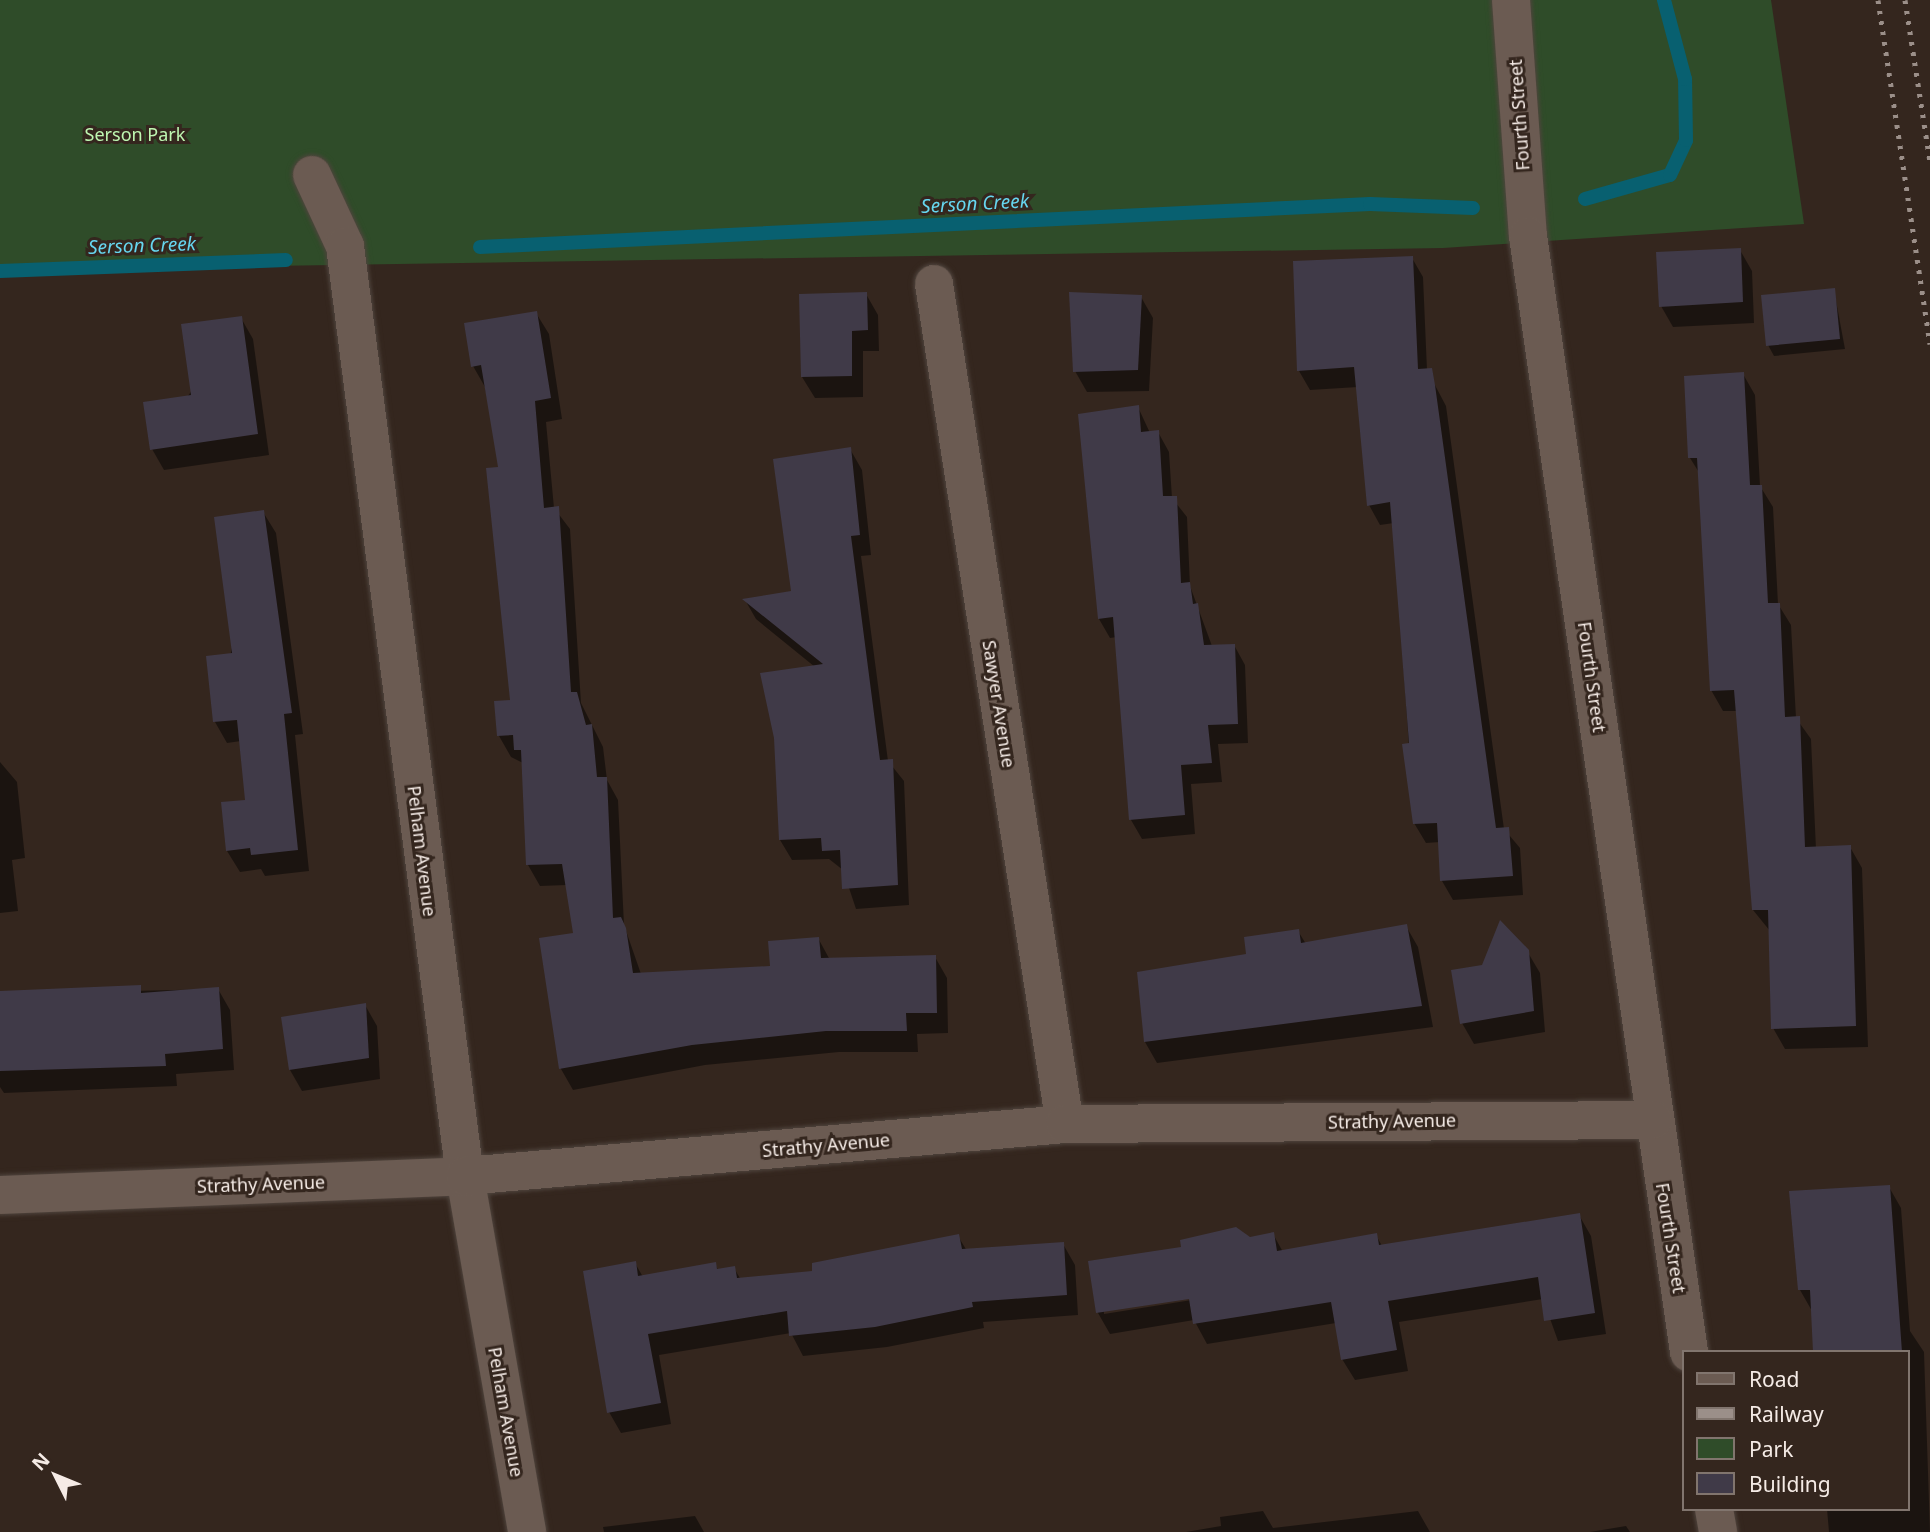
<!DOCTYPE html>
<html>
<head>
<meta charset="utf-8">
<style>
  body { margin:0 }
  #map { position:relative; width:1930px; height:1532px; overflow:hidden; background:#34261e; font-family:"Noto Sans",sans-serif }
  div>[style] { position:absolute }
  .green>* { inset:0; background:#2f4c29 }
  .shadow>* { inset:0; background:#0007 }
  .stream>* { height:14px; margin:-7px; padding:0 7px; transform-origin:7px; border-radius:7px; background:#086070 }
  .building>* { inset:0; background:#403a48 }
  .roads { filter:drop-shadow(0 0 2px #4f443d) drop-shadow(0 0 2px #4f443d) }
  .minor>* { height:38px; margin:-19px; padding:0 19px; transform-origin:19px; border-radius:19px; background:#6b5b52 }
  .rail>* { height:5px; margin-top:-2.5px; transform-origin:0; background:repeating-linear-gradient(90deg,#9b8f89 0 3.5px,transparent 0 10.5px) }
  span { translate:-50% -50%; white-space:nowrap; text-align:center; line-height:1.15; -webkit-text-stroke:6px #34261e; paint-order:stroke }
  .street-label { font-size:18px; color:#f5ebe6 }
  .park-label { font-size:18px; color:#bef6b1 }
  .water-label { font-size:19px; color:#66d6ef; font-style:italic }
  .legend { position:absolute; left:1682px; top:1350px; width:228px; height:161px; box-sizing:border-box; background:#34261e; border:2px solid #81756e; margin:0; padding:9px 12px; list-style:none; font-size:21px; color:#f5ebe6 }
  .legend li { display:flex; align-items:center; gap:14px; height:35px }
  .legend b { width:35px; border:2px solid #81756e }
  .north { position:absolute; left:21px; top:1441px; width:70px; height:70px; -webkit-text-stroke:5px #34261e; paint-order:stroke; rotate:313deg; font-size:19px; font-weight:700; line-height:28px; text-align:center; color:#f5ebe6 }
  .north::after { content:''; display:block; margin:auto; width:24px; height:32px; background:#f5ebe6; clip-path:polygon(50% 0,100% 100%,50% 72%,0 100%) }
</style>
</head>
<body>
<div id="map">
  <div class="green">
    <div style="clip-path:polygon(0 0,1771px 0,1804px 224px,1443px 248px,0 270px)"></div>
  </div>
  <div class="shadow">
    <div style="clip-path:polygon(1740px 250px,1752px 271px,1754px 323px,1673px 327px,1661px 306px)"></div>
    <div style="clip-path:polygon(1412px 258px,1423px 277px,1427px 370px,1446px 406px,1504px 829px,1520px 848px,1523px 895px,1453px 900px,1442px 881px,1440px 842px,1426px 843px,1414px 823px,1394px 523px,1380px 525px,1369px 505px,1358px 387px,1310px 390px,1299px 371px)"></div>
    <div style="clip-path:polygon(1834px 290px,1845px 349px,1774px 356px,1768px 345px)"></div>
    <div style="clip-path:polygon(866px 294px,878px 315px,879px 351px,863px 351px,863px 397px,815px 398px,802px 377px)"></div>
    <div style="clip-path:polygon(1141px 297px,1153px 318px,1149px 391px,1087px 392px,1075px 371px)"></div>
    <div style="clip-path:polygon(536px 313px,549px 334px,562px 419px,546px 422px,554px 508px,570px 529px,581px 703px,603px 747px,607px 780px,618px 800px,624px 925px,641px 974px,771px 968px,818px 938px,830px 960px,935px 957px,947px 978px,948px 1033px,917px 1034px,918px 1052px,839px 1052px,705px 1065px,573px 1090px,561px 1069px,575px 934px,567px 885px,540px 886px,528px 865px,523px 763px,511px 757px,499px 736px,496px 703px,511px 701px,500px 468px,485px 387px,473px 366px)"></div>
    <div style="clip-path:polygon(241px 318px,253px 339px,269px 455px,164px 470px,152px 449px)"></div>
    <div style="clip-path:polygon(1743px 374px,1755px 395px,1760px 486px,1773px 507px,1778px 604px,1791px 625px,1796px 718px,1811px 739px,1816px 849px,1850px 847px,1862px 868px,1868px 1047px,1785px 1049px,1773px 1028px,1770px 931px,1753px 910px,1738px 711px,1723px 711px,1711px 690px,1700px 474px,1690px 458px)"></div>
    <div style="clip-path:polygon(1138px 407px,1150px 433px,1158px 432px,1169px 452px,1172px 498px,1187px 517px,1190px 586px,1212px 646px,1234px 645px,1245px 665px,1248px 743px,1218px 744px,1222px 782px,1191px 784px,1195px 834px,1142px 839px,1131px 820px,1117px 637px,1110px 638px,1099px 619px)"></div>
    <div style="clip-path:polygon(850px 449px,862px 470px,871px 555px,861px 556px,888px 761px,904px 781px,909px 905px,856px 909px,843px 870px,829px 859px,792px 860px,780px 840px,815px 667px,756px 619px,745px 600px,793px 593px)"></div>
    <div style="clip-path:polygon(263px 512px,276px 533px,303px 734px,295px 735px,309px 871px,265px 876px,261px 869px,240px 872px,227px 851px,247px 801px,241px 741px,227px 743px,215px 722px)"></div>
    <div style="clip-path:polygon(0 762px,17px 782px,25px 858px,12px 860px,18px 911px,0 913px)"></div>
    <div style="clip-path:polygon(1406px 926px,1418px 947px,1433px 1027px,1157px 1063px,1145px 1042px,1139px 973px,1248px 956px,1298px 931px,1306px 944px)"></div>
    <div style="clip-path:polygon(1527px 951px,1540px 973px,1545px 1032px,1474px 1044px,1462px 1023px,1483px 967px)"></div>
    <div style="clip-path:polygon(218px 989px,230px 1010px,234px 1070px,176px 1074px,177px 1086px,4px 1093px,0 1087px,0 994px)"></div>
    <div style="clip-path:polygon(365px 1005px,377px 1026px,380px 1079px,302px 1091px,290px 1070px,283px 1019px)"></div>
    <div style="clip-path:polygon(1889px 1187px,1901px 1208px,1910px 1331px,1924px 1352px,1930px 1532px,1829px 1532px,1827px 1509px,1907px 1509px,1907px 1352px,1816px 1352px,1812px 1311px,1800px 1290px)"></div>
    <div style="clip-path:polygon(evenodd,1579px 1215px,1591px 1236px,1606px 1334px,1558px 1341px,1543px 1299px,1399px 1322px,1408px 1371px,1355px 1380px,1342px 1359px,1336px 1323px,1207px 1344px,1194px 1320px,1110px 1334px,1098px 1313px,1090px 1263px,1273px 1234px,1283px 1252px,1376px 1235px,1382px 1246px,1579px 1215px,1197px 1296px,1198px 1299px,1104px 1314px,1104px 1310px,1197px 1296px)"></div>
    <div style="clip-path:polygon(958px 1236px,967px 1251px,1063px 1244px,1075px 1265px,1078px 1315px,983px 1322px,984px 1328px,887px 1347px,803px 1356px,791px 1333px,659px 1355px,671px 1424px,621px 1433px,609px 1412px,635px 1263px,643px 1277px,715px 1264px,718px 1270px,734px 1268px,741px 1280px,814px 1273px)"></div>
    <div style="clip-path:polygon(1263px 1511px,1273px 1528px,1418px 1511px,1430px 1532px,1186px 1532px,1221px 1526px,1220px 1517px)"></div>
    <div style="clip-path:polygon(695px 1516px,704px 1532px,604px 1532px,603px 1527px)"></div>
    <div style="clip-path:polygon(1626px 1526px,1630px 1532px,1590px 1532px)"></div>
  </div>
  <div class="stream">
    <div style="left:1585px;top:199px;width:88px;rotate:-15.8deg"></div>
    <div style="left:1670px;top:175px;width:38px;rotate:-65deg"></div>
    <div style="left:1686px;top:140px;width:61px;rotate:-90.9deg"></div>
    <div style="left:1685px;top:79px;width:82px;rotate:-104.9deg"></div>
    <div style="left:480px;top:247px;width:891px;rotate:-2.77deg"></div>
    <div style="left:1370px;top:204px;width:103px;rotate:2.2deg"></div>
    <div style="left:0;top:271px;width:286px;rotate:-2.2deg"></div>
  </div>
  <div class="building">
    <div style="clip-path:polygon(1741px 248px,1743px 302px,1659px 307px,1656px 252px)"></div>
    <div style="clip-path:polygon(1413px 256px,1418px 369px,1432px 368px,1435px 385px,1496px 828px,1509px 827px,1513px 876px,1440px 881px,1437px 823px,1413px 824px,1402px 744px,1409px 743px,1390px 502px,1367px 506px,1354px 367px,1297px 371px,1293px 261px)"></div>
    <div style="clip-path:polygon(1835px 288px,1840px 339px,1766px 346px,1761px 295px)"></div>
    <div style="clip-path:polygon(867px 292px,868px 330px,852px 331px,852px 376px,801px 377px,799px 294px)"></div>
    <div style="clip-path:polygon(1069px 292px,1142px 295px,1138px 370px,1073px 372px)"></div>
    <div style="clip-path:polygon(537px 311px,551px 398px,535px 401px,544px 508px,559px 506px,571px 692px,577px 692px,586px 725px,592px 724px,597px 777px,607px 777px,613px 918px,621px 917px,626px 928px,633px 973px,770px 966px,768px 941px,819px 937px,821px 958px,936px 955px,937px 1013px,906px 1013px,907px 1031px,826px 1031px,692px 1045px,559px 1069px,539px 938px,573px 933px,562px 864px,526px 865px,521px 750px,514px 750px,513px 735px,497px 736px,494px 701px,510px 700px,486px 468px,498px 467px,481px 365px,471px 367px,464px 323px)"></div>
    <div style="clip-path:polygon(242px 316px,258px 434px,150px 450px,143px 402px,191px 395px,181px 324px)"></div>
    <div style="clip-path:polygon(1744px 372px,1750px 485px,1762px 485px,1768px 603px,1780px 603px,1785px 717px,1800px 716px,1805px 847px,1851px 845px,1856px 1026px,1771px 1029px,1768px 910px,1752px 910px,1734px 690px,1710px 691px,1697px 458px,1688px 458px,1684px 376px)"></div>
    <div style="clip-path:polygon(1139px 405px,1141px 432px,1159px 430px,1163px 496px,1177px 496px,1181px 583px,1190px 582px,1193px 604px,1198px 603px,1204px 645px,1235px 644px,1238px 724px,1208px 725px,1212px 763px,1181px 765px,1185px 815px,1129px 820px,1113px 617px,1098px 619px,1078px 414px)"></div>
    <div style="clip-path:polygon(851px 447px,860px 535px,851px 536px,880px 760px,893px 759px,898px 885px,842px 889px,840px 850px,822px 851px,821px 838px,779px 840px,774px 738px,760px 673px,823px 664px,742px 599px,791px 591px,773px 459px)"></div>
    <div style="clip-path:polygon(264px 510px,292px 713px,284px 714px,298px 850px,251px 855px,250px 848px,226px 851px,221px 802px,245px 800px,237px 720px,213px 722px,206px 656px,232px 653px,214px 517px)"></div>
    <div style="clip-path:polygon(1500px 920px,1529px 950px,1534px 1011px,1460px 1024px,1451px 970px,1482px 965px)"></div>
    <div style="clip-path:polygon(1407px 924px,1422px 1006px,1144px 1042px,1137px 972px,1246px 954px,1244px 937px,1299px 929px,1301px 943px)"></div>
    <div style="clip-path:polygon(141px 985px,141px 993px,219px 987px,223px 1049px,165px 1054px,166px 1066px,0 1071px,0 991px)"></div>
    <div style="clip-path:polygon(366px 1003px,369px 1058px,289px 1070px,281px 1017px)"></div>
    <div style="clip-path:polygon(1890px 1185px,1902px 1352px,1813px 1352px,1810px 1290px,1798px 1290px,1789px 1191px)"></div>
    <div style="clip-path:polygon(1580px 1213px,1595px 1313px,1544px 1321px,1538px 1277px,1388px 1301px,1397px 1350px,1341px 1360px,1331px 1302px,1193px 1324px,1189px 1299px,1096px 1313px,1088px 1261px,1181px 1247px,1180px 1240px,1236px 1227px,1250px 1237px,1274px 1232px,1277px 1251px,1377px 1233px,1379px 1245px)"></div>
    <div style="clip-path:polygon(959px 1234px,962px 1249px,1064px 1242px,1067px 1295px,972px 1302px,973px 1307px,875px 1327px,789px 1336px,787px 1311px,648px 1334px,661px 1403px,607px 1413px,583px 1271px,636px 1261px,638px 1276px,716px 1262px,717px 1269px,735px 1266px,737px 1278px,812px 1271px,812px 1263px)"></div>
  </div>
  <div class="roads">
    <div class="minor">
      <div style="left:1511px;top:0;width:237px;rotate:85.9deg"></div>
      <div style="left:1528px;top:236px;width:1128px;rotate:81.79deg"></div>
      <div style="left:312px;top:175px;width:78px;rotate:65.1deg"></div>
      <div style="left:345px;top:246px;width:938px;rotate:82.65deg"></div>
      <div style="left:465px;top:1176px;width:361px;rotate:80.1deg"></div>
      <div style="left:934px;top:284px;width:850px;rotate:81.14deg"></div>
      <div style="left:0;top:1195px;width:465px;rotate:-2.3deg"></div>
      <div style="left:465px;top:1176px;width:602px;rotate:-4.95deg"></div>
      <div style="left:1065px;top:1124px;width:588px;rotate:-0.39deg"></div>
      <div style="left:1714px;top:1509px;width:23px;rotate:80deg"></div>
    </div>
  </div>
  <div class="rail">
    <div style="left:1878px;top:0;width:348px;rotate:81.4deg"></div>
    <div style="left:1905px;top:0;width:164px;rotate:81.2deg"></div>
  </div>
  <div class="street-label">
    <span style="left:1519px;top:115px;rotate:-94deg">Fourth Street</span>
    <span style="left:1592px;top:677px;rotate:82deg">Fourth Street</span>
    <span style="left:999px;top:704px;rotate:81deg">Sawyer Avenue</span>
    <span style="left:422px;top:851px;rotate:83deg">Pelham Avenue</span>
    <span style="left:1392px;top:1121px;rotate:-1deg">Strathy Avenue</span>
    <span style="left:826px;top:1145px;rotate:-5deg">Strathy Avenue</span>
    <span style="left:261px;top:1184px;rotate:-2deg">Strathy Avenue</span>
    <span style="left:1671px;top:1238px;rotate:81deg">Fourth Street</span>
    <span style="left:506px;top:1412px;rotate:80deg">Pelham Avenue</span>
  </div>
  <div class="park-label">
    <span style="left:135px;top:134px">Serson Park</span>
  </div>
  <div class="water-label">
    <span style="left:975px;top:204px;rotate:-3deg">Serson Creek</span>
    <span style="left:142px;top:246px;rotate:-2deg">Serson Creek</span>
  </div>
  <ul class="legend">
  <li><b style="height:9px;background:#6b5b52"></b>Road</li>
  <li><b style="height:9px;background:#9b8f89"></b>Railway</li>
  <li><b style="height:19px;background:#2f4c29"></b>Park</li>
  <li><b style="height:19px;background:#403a48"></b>Building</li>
  </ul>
  <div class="north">N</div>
</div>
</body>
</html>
